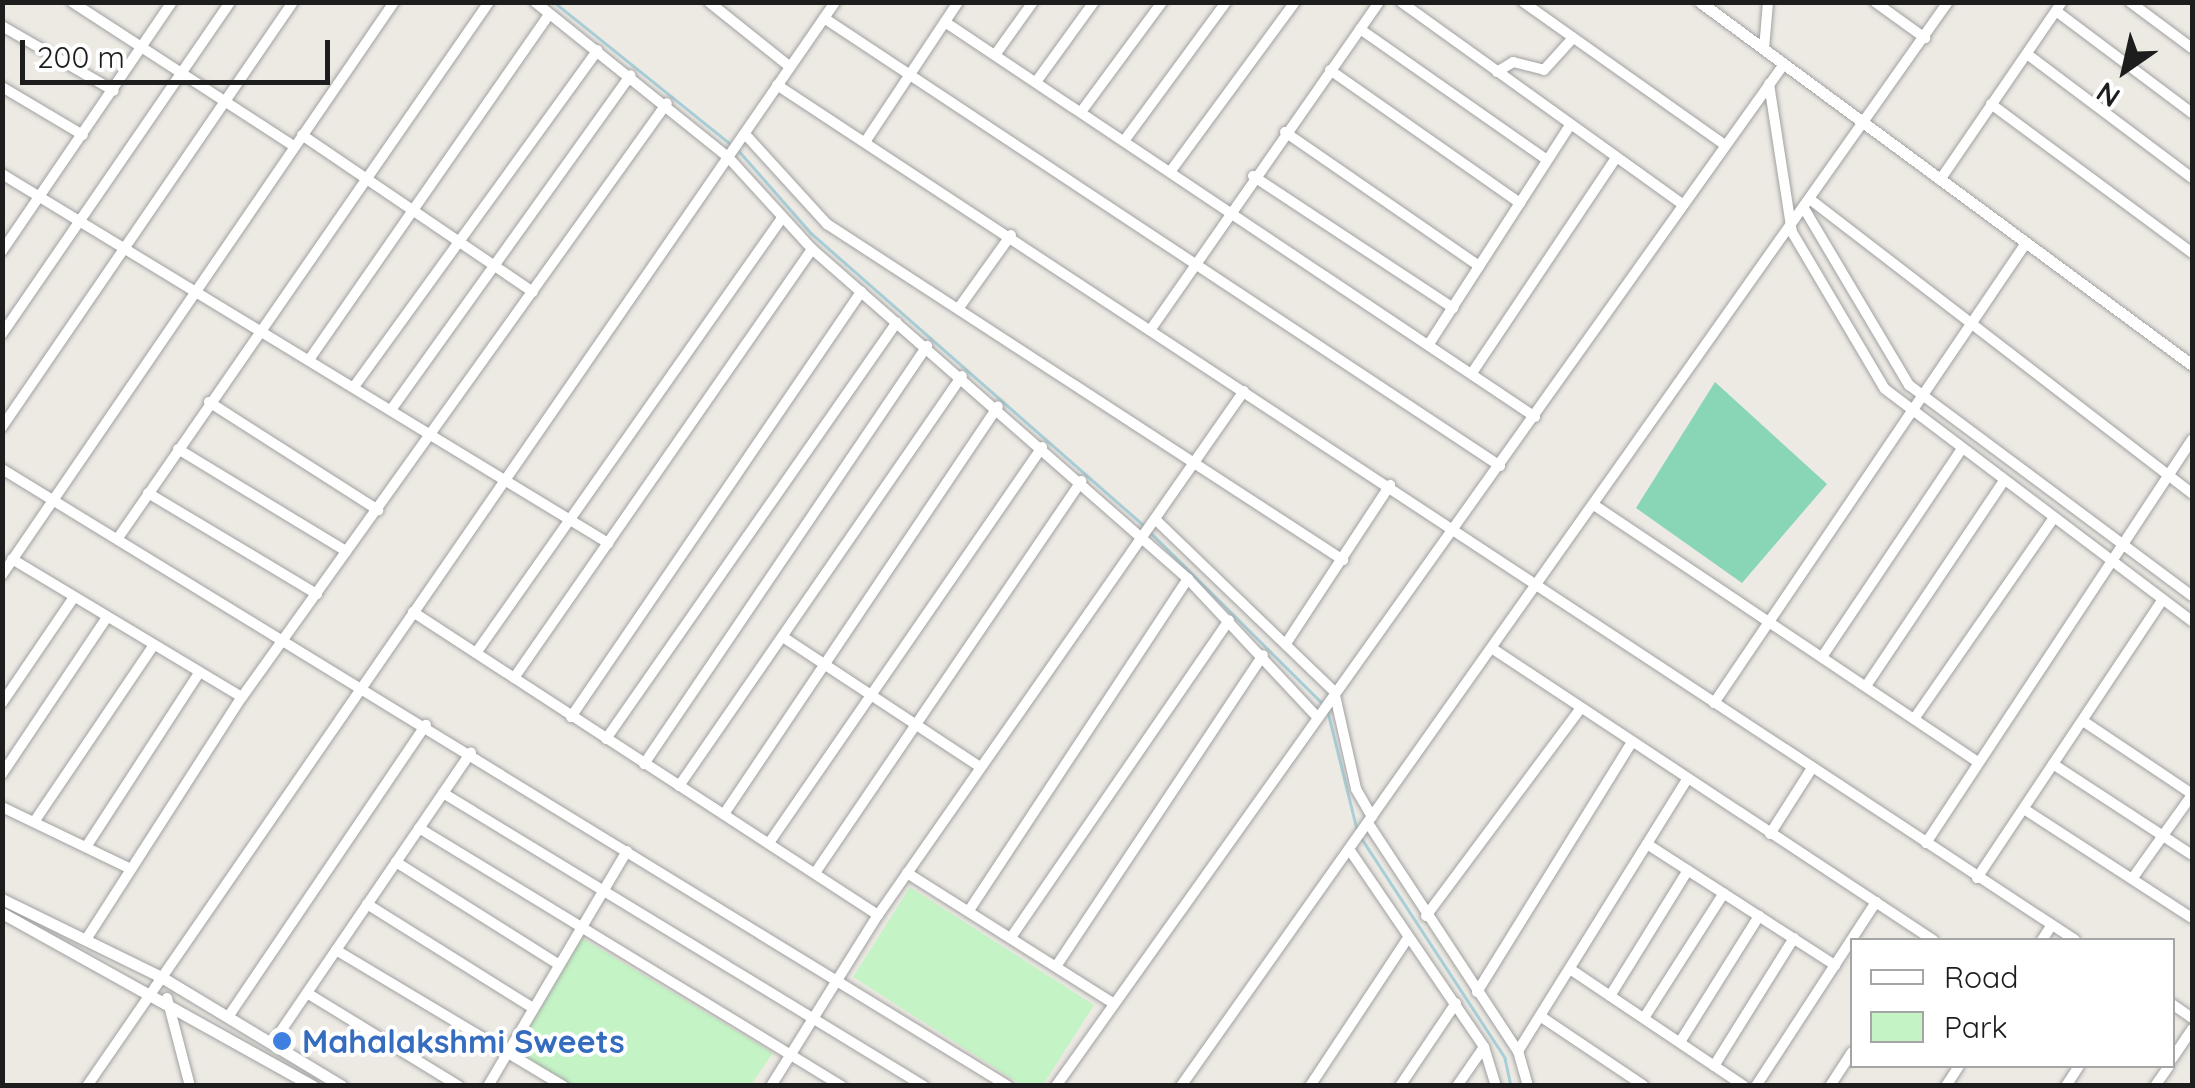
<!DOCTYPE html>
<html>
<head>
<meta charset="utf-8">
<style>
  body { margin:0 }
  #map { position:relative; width:2195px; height:1088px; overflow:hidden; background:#edeae4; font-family:Quicksand,sans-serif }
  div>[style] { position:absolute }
  .park>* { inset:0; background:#c4f4c6 }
  .pitch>* { inset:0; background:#88d6b6 }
  .stream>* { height:2.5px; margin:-1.25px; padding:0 1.25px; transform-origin:1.25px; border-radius:1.25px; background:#a8ced7 }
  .roads { filter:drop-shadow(0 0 2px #a1a1a1) drop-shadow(0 0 2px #a1a1a1) }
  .minor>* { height:10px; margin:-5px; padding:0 5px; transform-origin:5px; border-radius:5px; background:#fff }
  .tertiary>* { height:11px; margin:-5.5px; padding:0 5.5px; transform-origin:5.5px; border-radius:5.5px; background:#fff }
  .dots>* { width:28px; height:28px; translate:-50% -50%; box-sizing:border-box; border:5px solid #fff; border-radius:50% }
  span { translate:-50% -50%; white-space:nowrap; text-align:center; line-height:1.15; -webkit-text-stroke:8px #fff; paint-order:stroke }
  .shop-label { font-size:32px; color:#366cbe; font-weight:700 }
  .left { translate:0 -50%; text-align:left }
  .frame { position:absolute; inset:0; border:5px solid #1d1d1d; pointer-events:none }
  .legend { position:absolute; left:1850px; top:938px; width:325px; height:130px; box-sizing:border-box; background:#fff; border:2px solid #a5a5a5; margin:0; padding:12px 18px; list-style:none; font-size:30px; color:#1d1d1d }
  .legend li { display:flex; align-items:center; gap:20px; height:50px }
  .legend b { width:50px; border:2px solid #a5a5a5 }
  .north { position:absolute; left:2075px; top:20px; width:100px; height:100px; -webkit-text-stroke:8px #fff; paint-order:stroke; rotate:214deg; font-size:28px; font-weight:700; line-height:40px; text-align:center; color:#1d1d1d }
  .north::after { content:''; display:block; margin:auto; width:35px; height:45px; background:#1d1d1d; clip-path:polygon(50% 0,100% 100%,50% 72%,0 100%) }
  .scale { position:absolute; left:20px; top:40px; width:310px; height:45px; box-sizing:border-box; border:5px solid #1d1d1d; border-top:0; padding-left:12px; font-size:30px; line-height:35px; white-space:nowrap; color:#1d1d1d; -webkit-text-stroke:8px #fff; paint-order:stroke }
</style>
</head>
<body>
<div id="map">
  <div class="park">
    <div style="clip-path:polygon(910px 887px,1094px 1005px,1043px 1085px,1022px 1085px,853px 977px)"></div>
    <div style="clip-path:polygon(582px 938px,773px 1053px,751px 1085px,571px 1086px,515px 1052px)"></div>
  </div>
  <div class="pitch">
    <div style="clip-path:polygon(1715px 382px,1827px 484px,1742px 583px,1636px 508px)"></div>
  </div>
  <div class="stream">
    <div style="left:554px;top:2px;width:230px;rotate:38.8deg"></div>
    <div style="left:739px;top:151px;width:109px;rotate:48.7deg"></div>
    <div style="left:811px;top:233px;width:442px;rotate:41.3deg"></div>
    <div style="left:1149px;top:531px;width:247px;rotate:44.8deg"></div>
    <div style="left:1328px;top:712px;width:121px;rotate:76.1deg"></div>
    <div style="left:1360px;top:836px;width:265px;rotate:56.8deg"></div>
    <div style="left:1505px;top:1058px;width:29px;rotate:78deg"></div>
  </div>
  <div class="roads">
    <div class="minor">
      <div style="left:72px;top:2px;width:265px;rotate:33deg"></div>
      <div style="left:535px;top:2px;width:248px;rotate:38.8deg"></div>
      <div style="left:728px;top:157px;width:125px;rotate:47.6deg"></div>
      <div style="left:812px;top:249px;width:500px;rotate:41.27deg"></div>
      <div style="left:1188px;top:579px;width:187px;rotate:46.9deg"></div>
      <div style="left:709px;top:2px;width:102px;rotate:38.7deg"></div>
      <div style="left:1401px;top:2px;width:346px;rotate:35.7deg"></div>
      <div style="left:1523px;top:2px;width:247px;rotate:35.3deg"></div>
      <div style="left:1875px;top:2px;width:62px;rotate:35.8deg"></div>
      <div style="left:2130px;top:2px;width:77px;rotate:36.6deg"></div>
      <div style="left:2056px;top:11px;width:170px;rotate:36.9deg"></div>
      <div style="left:824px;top:18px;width:811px;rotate:33.53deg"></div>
      <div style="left:945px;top:22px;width:710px;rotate:33.8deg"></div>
      <div style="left:2px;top:26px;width:129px;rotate:30.1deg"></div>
      <div style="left:1360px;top:29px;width:228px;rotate:35deg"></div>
      <div style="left:1764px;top:49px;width:47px;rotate:-85.1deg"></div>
      <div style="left:2027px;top:54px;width:206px;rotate:36.9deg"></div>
      <div style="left:995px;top:55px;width:65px;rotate:-54.4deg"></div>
      <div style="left:1330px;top:70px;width:232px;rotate:35deg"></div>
      <div style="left:1497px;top:72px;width:19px;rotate:-32deg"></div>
      <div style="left:1513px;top:62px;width:32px;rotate:14deg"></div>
      <div style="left:1544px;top:70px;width:43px;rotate:-47.8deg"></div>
      <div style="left:1036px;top:82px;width:99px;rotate:-54.1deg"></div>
      <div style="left:1769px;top:84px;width:150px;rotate:81.2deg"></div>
      <div style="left:1792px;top:232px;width:182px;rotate:59.4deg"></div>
      <div style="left:1885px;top:389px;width:385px;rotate:37.1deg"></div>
      <div style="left:777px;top:85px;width:1554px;rotate:33.37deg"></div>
      <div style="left:2px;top:87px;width:94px;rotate:30.7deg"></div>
      <div style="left:1991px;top:104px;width:250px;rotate:36.5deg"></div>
      <div style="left:1081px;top:112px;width:137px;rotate:-53.6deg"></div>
      <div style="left:1285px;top:132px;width:236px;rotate:34.6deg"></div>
      <div style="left:745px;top:134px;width:122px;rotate:47.7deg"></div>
      <div style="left:827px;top:224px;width:616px;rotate:33.07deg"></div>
      <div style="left:302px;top:135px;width:279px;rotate:34.2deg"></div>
      <div style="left:1124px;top:141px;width:172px;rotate:-53.7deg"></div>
      <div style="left:865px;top:142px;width:168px;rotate:-56.4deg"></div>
      <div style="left:1170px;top:172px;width:211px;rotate:-53.7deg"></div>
      <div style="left:2px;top:174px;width:710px;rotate:31.34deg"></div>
      <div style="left:1253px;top:176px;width:240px;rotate:33.4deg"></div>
      <div style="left:1940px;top:180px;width:216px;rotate:-55.6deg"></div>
      <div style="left:1811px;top:200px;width:481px;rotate:37.6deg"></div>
      <div style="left:1805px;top:210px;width:204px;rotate:59.3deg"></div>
      <div style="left:1909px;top:385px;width:353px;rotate:36.7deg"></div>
      <div style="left:2px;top:251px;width:301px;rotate:-55.7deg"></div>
      <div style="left:958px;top:309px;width:91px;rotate:-54.4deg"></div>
      <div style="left:1151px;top:329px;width:399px;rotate:-55.1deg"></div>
      <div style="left:2px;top:334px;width:403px;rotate:-55.5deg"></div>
      <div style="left:1429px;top:344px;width:260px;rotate:-57.2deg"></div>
      <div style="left:311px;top:357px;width:417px;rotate:-55.2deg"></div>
      <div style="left:1472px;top:373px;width:259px;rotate:-56.2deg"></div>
      <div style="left:356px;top:384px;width:412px;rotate:-54.1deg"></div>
      <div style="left:209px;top:402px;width:201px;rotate:32.6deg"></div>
      <div style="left:393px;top:407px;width:408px;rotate:-54.4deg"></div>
      <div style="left:2px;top:427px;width:515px;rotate:-55.6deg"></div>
      <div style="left:178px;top:449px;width:197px;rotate:31.3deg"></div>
      <div style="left:2px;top:469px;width:1180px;rotate:31.52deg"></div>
      <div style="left:148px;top:493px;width:197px;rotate:30.9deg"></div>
      <div style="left:1594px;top:505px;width:458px;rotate:33.8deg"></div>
      <div style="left:1156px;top:520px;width:247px;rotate:43.9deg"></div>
      <div style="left:1334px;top:691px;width:100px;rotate:77.3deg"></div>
      <div style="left:1356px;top:789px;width:32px;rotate:60deg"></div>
      <div style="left:118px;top:538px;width:652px;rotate:-55.31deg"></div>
      <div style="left:12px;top:559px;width:268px;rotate:31deg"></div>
      <div style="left:2px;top:575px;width:694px;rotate:-55.62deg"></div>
      <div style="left:413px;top:612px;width:555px;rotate:33.09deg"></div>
      <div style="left:783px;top:637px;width:235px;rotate:33.4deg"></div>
      <div style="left:1287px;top:642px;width:188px;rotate:-56.7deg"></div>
      <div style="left:1493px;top:649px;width:528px;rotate:33.48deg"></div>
      <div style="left:476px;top:653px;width:532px;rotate:-54.88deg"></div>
      <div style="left:1822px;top:657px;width:249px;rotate:-56.1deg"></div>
      <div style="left:514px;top:678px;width:522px;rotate:-55.21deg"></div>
      <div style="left:1866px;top:686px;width:246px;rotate:-56.1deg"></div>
      <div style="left:2px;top:703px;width:128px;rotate:-55.8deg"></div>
      <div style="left:1714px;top:703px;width:556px;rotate:-55.85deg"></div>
      <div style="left:571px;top:717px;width:515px;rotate:-55.69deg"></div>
      <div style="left:1914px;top:719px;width:244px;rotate:-55.2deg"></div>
      <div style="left:2083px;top:721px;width:131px;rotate:33.8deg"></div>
      <div style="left:606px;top:739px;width:508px;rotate:-55.09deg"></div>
      <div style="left:644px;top:764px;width:505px;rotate:-55.9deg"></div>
      <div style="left:2053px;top:764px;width:166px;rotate:33.2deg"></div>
      <div style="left:2px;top:774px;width:189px;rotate:-56.2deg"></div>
      <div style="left:679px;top:786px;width:498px;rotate:-55.4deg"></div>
      <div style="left:443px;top:793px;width:563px;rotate:31.35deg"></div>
      <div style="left:2px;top:807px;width:143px;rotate:25.7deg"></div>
      <div style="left:2024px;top:809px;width:200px;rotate:33deg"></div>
      <div style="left:724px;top:814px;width:491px;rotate:-56.1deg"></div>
      <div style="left:34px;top:822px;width:214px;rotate:-55.9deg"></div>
      <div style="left:1368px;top:823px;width:273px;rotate:56.7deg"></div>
      <div style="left:1518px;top:1051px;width:36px;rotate:74deg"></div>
      <div style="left:419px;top:828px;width:495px;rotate:31.4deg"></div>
      <div style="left:1770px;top:834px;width:78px;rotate:-57.5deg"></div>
      <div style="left:769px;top:843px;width:481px;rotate:-55.4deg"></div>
      <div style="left:1926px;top:843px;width:483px;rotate:-56.6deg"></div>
      <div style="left:1647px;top:844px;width:224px;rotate:32.8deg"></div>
      <div style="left:86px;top:847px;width:207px;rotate:-57deg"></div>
      <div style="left:1349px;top:849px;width:240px;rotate:55.7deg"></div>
      <div style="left:1484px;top:1047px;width:41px;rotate:72.9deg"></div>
      <div style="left:396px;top:862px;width:188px;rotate:32.2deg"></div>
      <div style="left:815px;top:873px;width:474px;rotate:-55.8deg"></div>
      <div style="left:907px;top:873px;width:244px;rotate:32.3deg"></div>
      <div style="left:1977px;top:878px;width:335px;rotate:-56.3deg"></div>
      <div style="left:2132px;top:879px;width:103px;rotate:-54.5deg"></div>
      <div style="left:367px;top:904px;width:194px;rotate:32.1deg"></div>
      <div style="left:970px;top:909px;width:396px;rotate:-56.6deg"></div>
      <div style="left:1426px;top:916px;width:259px;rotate:-53.3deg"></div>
      <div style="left:1012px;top:936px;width:383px;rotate:-55.5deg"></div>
      <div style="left:87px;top:938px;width:287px;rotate:-57.3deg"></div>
      <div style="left:242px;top:697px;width:730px;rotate:-54.42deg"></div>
      <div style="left:2042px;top:940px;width:17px;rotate:-57deg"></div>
      <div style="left:336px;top:950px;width:265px;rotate:30.9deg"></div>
      <div style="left:1057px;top:965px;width:372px;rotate:-56.4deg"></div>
      <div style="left:1570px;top:969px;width:210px;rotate:33.9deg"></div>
      <div style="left:1477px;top:992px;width:294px;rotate:-58.2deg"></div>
      <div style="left:307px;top:993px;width:178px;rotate:31.5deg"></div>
      <div style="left:1610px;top:996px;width:148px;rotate:-58.2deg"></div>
      <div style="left:167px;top:998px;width:91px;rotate:75.4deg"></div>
      <div style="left:2172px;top:1004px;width:24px;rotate:35deg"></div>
      <div style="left:1540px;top:1016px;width:125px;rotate:33.9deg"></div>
      <div style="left:228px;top:1017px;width:353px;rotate:-55.9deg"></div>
      <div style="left:1644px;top:1018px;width:148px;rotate:-57.4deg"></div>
      <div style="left:1680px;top:1042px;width:149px;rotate:-57.9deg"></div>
      <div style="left:272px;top:1044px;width:353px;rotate:-55.7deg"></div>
      <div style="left:1518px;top:1051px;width:319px;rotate:-58.1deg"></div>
      <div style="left:2172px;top:1059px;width:36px;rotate:-56deg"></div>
      <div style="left:1714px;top:1066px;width:151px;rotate:-58deg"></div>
      <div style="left:87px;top:1086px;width:1317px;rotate:-55.39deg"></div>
      <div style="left:488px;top:1086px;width:273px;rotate:-59.4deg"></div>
      <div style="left:771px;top:1086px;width:202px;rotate:-58deg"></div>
      <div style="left:878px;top:915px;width:639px;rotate:-55.07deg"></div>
      <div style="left:1056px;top:1086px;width:1255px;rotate:-54.54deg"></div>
      <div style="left:1181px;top:1086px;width:1328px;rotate:-54.72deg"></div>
      <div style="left:1310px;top:1086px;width:178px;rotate:-56.5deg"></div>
      <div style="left:1400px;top:1086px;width:100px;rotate:-56deg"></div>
      <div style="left:1457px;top:1086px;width:47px;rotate:-55.3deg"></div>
      <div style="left:1756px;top:1086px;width:220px;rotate:-56.9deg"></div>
      <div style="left:1830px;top:1086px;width:40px;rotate:-57.1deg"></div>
      <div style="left:1946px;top:1086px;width:24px;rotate:-57deg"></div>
      <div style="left:2066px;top:1086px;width:24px;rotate:-57deg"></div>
      <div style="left:2155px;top:1086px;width:24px;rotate:-55deg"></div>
    </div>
    <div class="tertiary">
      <div style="left:1700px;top:2px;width:611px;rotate:36.42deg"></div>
      <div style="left:2px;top:899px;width:179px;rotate:26.1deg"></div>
      <div style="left:163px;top:978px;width:209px;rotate:31.1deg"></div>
      <div style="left:2px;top:913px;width:356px;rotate:29.1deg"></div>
    </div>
  </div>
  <div class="dots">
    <div style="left:282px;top:1041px;background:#3f7fe0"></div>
  </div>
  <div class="shop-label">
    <span class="left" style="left:302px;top:1041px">Mahalakshmi Sweets</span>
  </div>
  <div class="frame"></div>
  <ul class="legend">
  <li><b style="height:12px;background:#fff"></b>Road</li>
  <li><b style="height:28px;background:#c4f4c6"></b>Park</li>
  </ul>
  <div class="north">N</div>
  <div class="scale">200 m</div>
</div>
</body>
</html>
